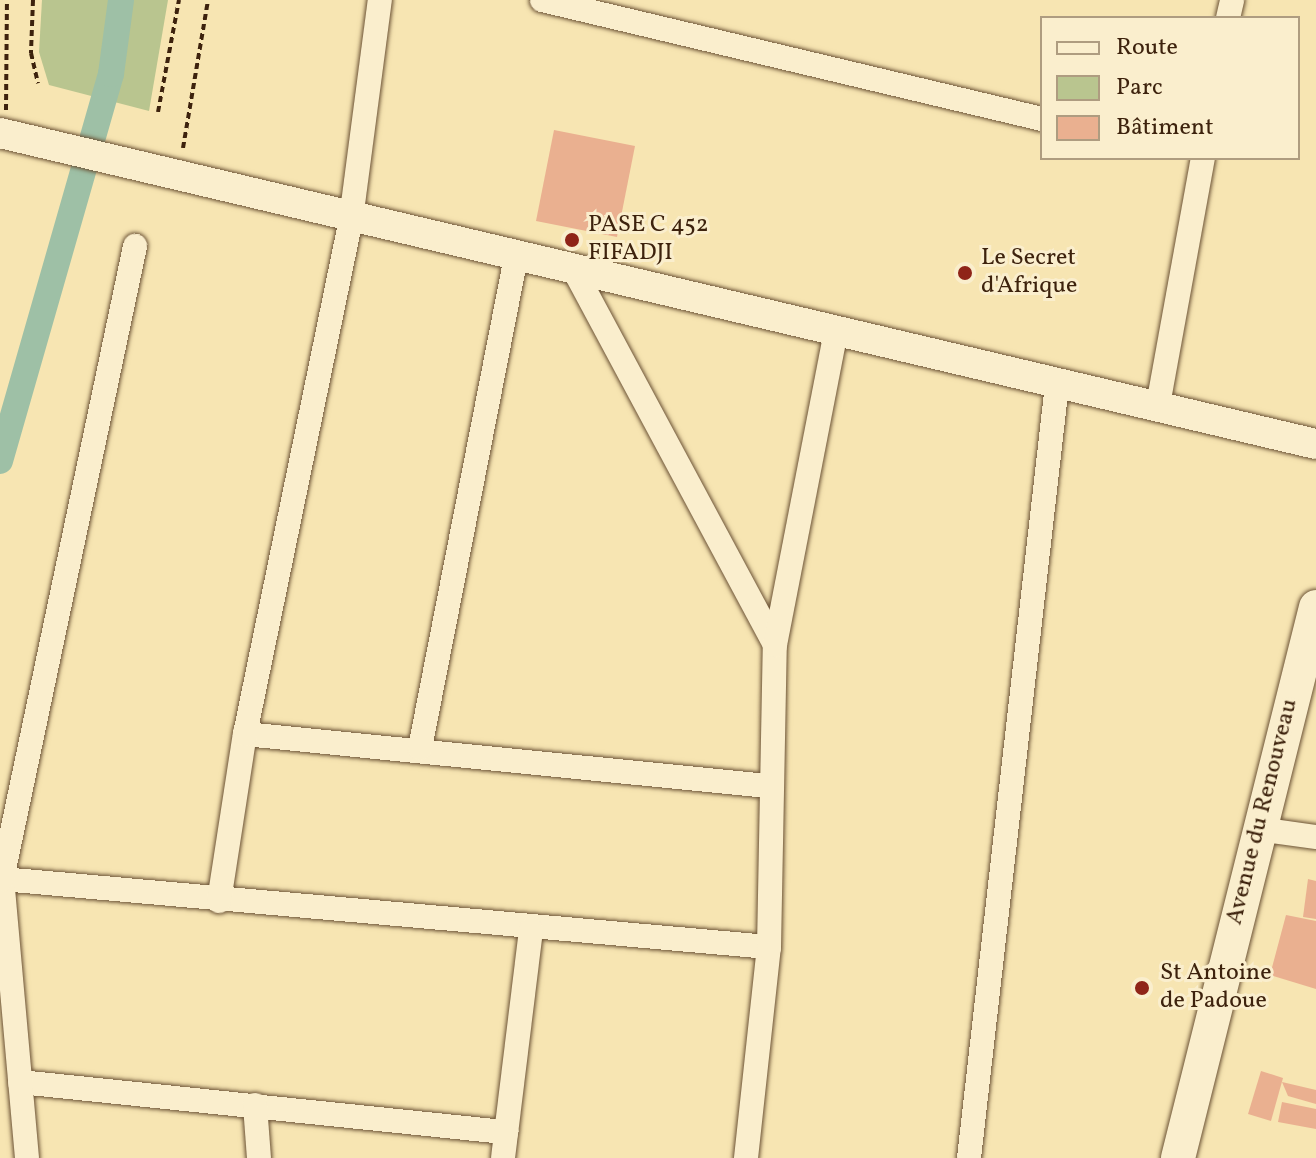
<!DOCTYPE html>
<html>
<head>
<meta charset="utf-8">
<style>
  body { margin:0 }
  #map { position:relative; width:1316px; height:1158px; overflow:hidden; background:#f7e5b2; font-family:Vollkorn,serif }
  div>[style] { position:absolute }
  .green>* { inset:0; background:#b9c58f }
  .canal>* { height:26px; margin:-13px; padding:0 13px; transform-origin:13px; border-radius:13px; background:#9ec0a6 }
  .building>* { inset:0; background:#eab090 }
  .path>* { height:4px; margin-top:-2px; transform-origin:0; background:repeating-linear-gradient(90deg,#3d220d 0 6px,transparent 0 10px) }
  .roads { filter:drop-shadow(0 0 2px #6c5336) drop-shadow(0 0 2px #6c5336) }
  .minor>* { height:24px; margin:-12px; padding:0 12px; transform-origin:12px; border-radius:12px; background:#faeecd }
  .tertiary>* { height:30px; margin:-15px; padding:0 15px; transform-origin:15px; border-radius:15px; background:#faeecd }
  .secondary>* { height:34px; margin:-17px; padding:0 17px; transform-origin:17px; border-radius:17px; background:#faeecd }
  .dots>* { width:22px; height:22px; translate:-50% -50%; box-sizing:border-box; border:4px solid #faeecd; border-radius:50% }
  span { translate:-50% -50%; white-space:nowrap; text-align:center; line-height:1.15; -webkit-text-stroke:6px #faeecd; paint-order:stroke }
  .poi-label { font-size:24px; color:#3d220d }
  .left { translate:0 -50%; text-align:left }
  .street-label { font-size:24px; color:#3d220d }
  .legend { position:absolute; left:1040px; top:16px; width:260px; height:144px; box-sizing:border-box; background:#faeecd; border:2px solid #ae9c80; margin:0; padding:10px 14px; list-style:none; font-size:24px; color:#3d220d }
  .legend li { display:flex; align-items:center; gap:16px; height:40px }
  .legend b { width:40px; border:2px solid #ae9c80 }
</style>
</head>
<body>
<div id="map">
  <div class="green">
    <div style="clip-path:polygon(42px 0,168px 0,149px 111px,49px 85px,39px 52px)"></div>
  </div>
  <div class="canal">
    <div style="left:0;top:461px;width:403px;rotate:-74deg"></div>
    <div style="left:111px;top:74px;width:75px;rotate:-82.3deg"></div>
  </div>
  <div class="building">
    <div style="clip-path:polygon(554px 130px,635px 146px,617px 237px,536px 221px)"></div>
    <div style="clip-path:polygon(1308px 879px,1316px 881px,1316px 919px,1303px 917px)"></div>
    <div style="clip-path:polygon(1286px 915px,1316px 921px,1316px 989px,1270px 975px)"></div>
    <div style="clip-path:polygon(1261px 1071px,1283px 1078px,1271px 1121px,1248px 1114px)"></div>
    <div style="clip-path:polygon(1282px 1082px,1316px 1090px,1316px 1104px,1288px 1096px)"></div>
    <div style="clip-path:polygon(1282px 1102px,1316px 1109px,1316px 1129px,1278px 1122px)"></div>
  </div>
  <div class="path">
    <div style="left:33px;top:0;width:53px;rotate:92.2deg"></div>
    <div style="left:31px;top:53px;width:31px;rotate:77deg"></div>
    <div style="left:6px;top:110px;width:110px;rotate:-89.5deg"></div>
    <div style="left:158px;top:112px;width:114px;rotate:-79.4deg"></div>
    <div style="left:183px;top:148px;width:150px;rotate:-80.4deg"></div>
  </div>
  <div class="roads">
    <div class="minor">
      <div style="left:542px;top:0;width:514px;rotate:13.39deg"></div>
      <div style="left:1228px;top:18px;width:18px;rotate:-77deg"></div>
      <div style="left:574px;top:270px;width:425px;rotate:61.8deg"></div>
      <div style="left:1158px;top:405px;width:251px;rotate:-79.7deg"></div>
      <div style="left:245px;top:734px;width:526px;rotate:5.68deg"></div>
      <div style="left:420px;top:748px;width:500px;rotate:-78.94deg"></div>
      <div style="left:1258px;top:829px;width:59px;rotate:7.9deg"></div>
      <div style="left:2px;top:879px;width:770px;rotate:5.07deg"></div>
      <div style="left:219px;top:901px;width:169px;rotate:-81.2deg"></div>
      <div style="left:245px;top:734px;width:526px;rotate:-78.37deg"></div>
      <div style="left:351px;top:219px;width:221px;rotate:-82.5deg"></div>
      <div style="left:20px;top:1082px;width:489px;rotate:5.9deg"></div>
      <div style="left:255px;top:1105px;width:53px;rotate:85.7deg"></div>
      <div style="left:27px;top:1158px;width:280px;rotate:-95.1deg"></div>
      <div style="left:2px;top:879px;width:647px;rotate:-78.13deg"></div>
      <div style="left:503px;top:1158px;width:230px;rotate:-83deg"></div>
      <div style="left:746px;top:1158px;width:212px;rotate:-83.8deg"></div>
      <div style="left:769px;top:947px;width:302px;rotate:-88.9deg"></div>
      <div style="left:775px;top:645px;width:319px;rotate:-79deg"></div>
      <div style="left:969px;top:1158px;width:778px;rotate:-83.51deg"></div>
    </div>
    <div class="tertiary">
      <div style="left:0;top:133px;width:1352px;rotate:13.3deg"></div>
    </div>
    <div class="secondary">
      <div style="left:1178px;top:1158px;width:568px;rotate:-75.94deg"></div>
    </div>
  </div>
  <div class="dots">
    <div style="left:572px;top:240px;background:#8f2418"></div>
    <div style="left:965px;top:273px;background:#8f2418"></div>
    <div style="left:1142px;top:988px;background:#8f2418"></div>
  </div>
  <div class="poi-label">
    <span class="left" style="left:588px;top:240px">PASE C 452<br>FIFADJI</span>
    <span class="left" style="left:981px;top:273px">Le Secret<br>d'Afrique</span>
    <span class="left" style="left:1160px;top:988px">St Antoine<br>de Padoue</span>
  </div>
  <div class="street-label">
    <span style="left:1263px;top:812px;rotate:-76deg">Avenue du Renouveau</span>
  </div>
  <ul class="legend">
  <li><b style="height:10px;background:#faeecd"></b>Route</li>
  <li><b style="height:22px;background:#b9c58f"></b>Parc</li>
  <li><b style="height:22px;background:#eab090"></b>Bâtiment</li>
  </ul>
</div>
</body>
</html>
